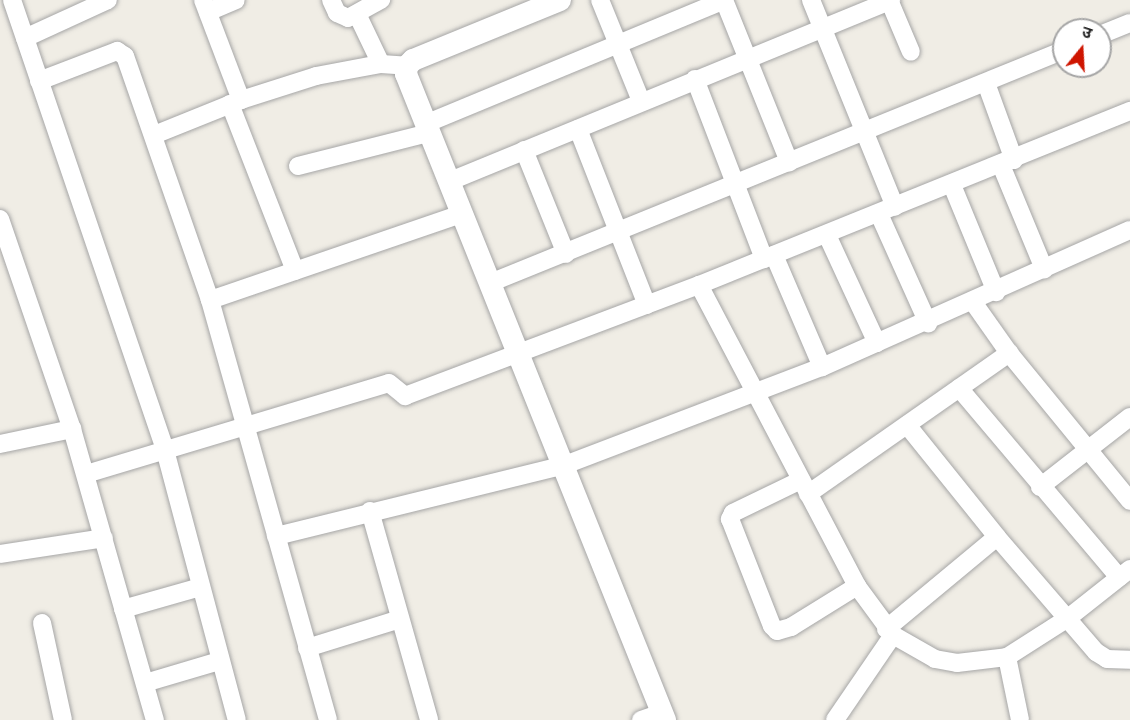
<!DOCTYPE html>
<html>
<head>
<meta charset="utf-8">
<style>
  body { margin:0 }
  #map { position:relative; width:1130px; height:720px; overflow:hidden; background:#f0ede5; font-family:"Source Sans 3","Noto Sans Devanagari",sans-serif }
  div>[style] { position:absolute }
  .roads { filter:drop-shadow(0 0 2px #a6a6a6) drop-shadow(0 0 2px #a6a6a6) }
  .minor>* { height:18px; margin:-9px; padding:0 9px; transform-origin:9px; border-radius:9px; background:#fff }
  .tertiary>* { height:22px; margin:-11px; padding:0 11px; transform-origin:11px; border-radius:11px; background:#fff }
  span { translate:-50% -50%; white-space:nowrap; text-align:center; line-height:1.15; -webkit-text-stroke:4.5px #fff; paint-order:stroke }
  .north { position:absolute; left:1052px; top:18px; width:60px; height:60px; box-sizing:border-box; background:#fff; border:2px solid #a5a5a5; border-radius:50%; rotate:18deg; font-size:16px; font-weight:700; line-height:24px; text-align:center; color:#1f1f1f }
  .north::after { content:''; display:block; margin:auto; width:21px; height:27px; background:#ce1500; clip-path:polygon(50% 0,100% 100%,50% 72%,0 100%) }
</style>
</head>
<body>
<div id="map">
  <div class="roads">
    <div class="minor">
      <div style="left:12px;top:0;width:475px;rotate:71.2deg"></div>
      <div style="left:165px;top:450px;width:279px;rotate:75.1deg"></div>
      <div style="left:203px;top:0;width:107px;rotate:69.2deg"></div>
      <div style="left:331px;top:0;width:14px;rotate:65deg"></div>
      <div style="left:337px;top:13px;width:12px;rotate:24deg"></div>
      <div style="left:348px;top:18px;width:38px;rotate:-29deg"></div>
      <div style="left:600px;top:0;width:109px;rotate:67.9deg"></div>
      <div style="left:724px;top:0;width:175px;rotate:68.1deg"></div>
      <div style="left:811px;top:0;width:223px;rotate:67.9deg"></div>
      <div style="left:889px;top:0;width:56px;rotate:67.1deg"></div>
      <div style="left:208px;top:12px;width:30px;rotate:-23deg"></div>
      <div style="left:357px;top:14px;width:55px;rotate:64.4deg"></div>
      <div style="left:1100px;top:35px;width:32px;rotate:-22deg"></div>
      <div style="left:25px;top:38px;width:91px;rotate:-24.6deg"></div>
      <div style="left:695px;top:79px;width:193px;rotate:69deg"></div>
      <div style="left:39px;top:81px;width:84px;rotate:-21deg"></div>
      <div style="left:117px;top:51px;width:9px;rotate:32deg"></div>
      <div style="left:125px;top:56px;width:258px;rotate:70.8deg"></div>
      <div style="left:210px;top:300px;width:436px;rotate:74.3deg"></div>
      <div style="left:986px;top:83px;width:82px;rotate:70deg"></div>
      <div style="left:230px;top:104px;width:179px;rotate:68.7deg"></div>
      <div style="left:425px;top:124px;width:324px;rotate:-22.5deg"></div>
      <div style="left:578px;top:129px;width:189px;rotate:68.6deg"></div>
      <div style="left:154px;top:135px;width:94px;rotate:-21.9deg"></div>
      <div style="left:241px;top:100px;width:79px;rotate:-17.7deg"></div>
      <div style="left:316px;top:76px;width:66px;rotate:-10.5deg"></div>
      <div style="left:381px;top:64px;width:26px;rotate:4deg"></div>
      <div style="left:524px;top:150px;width:112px;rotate:68deg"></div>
      <div style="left:1001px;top:165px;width:113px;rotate:67.5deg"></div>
      <div style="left:298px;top:166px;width:134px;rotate:-14.2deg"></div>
      <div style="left:448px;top:182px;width:479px;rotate:-22.3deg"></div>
      <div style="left:952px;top:185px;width:116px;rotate:67.6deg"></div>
      <div style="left:879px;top:214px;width:120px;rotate:65.8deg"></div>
      <div style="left:0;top:219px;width:222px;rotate:71.1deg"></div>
      <div style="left:72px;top:429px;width:303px;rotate:74.1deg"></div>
      <div style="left:827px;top:235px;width:119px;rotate:65.2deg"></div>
      <div style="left:774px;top:255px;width:122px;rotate:66.8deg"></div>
      <div style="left:490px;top:283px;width:619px;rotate:-22.09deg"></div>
      <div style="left:699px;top:285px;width:465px;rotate:-22deg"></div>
      <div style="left:210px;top:300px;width:265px;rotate:-18.9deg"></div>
      <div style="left:973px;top:302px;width:62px;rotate:54.8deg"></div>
      <div style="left:1009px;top:353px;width:191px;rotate:50.7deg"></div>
      <div style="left:959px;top:388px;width:248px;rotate:49.8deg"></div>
      <div style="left:907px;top:425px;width:144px;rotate:51.2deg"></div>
      <div style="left:997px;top:537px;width:152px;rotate:49.3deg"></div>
      <div style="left:1096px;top:652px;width:13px;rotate:32deg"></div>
      <div style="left:1107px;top:659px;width:23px;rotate:2deg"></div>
      <div style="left:0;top:444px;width:74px;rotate:-11.8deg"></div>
      <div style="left:86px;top:474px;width:316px;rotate:-16.7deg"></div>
      <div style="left:389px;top:383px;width:21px;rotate:39deg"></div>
      <div style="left:405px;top:396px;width:314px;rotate:-20.7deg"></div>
      <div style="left:699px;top:285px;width:340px;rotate:62.3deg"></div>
      <div style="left:857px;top:586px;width:61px;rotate:53.7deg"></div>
      <div style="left:893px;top:635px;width:48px;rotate:29.7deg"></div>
      <div style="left:935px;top:659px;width:22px;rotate:10deg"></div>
      <div style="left:957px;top:663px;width:50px;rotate:-6.8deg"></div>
      <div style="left:1007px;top:657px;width:72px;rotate:-32.6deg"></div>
      <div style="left:1068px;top:618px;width:79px;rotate:-38.3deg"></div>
      <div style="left:801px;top:480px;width:76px;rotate:154.1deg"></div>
      <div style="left:733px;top:513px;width:7px;rotate:117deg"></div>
      <div style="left:730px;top:519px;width:115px;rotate:68.6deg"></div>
      <div style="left:772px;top:626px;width:7px;rotate:45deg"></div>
      <div style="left:777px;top:631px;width:15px;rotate:-16deg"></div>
      <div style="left:791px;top:627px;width:78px;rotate:-31.8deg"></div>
      <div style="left:1040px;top:487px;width:114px;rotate:-37.9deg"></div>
      <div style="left:808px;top:494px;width:246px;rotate:-35deg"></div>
      <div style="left:370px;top:511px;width:217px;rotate:74.2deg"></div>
      <div style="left:276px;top:536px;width:298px;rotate:-13.8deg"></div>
      <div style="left:565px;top:465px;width:275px;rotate:-20.9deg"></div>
      <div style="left:822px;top:367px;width:337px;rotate:-24deg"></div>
      <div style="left:0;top:554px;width:105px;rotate:-8.7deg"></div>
      <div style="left:123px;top:609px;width:81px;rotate:-15.8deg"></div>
      <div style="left:42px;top:623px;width:99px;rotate:77.8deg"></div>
      <div style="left:886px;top:629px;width:144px;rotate:-39.7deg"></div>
      <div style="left:307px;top:648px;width:97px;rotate:-17.3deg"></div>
      <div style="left:1007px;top:657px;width:64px;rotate:78.3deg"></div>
      <div style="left:145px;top:683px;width:77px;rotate:-16.6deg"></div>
      <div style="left:641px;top:720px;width:21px;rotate:-19deg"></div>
      <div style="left:835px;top:720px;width:103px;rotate:-55.7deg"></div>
    </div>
    <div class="tertiary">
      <div style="left:560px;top:0;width:159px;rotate:157.8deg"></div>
      <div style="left:413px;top:60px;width:8px;rotate:135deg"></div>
      <div style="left:407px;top:66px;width:8px;rotate:97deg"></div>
      <div style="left:406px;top:74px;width:696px;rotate:68.15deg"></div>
    </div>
  </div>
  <div class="north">उ</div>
</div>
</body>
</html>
